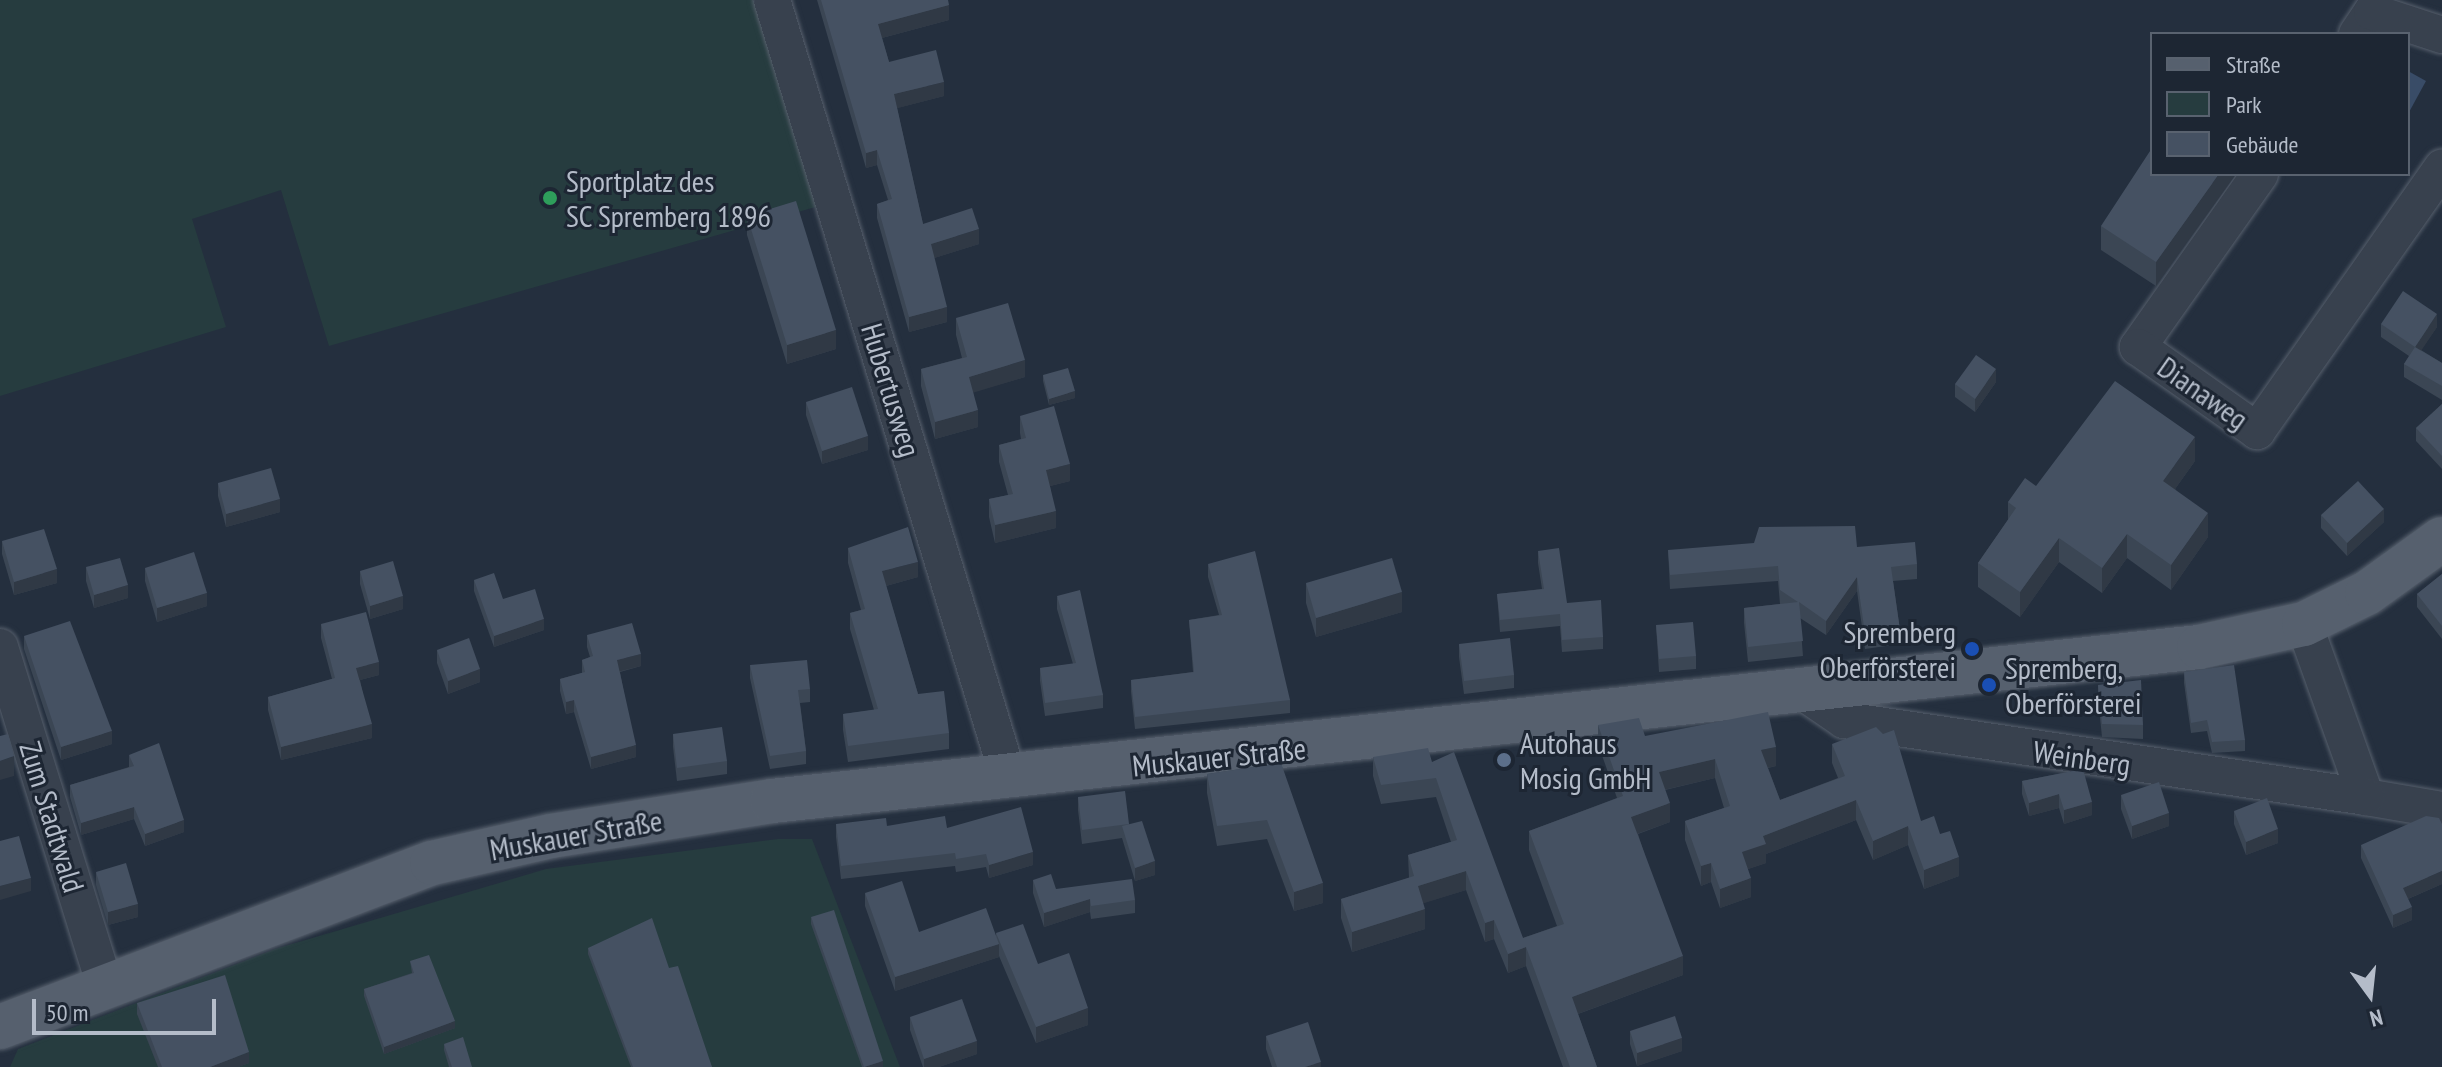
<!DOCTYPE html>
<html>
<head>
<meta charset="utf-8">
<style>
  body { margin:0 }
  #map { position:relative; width:2442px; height:1067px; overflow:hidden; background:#242f3e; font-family:"PT Sans Narrow",sans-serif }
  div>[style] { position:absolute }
  .green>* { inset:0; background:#263c3f }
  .water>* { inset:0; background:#394c67 }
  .roads { filter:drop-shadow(0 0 2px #565f6c) drop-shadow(0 0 2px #565f6c) }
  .minor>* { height:36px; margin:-18px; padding:0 18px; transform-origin:18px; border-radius:18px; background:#38414e }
  .major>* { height:44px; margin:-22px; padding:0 22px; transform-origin:22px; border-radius:22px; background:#56606e }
  .wall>* { inset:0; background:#3b4654 }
  .shaded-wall>* { inset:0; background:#303945 }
  .building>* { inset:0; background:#455162 }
  .dots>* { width:22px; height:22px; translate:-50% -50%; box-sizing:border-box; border:4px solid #1d2633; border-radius:50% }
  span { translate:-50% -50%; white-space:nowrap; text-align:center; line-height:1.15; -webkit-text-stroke:6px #1d2633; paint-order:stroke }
  .poi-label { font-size:30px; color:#b4bcc9 }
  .left { translate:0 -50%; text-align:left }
  .right { translate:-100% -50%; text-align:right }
  .street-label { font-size:30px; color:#b4bcc9 }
  .legend { position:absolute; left:2150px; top:32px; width:260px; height:144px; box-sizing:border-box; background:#1d2633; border:2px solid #59626f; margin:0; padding:10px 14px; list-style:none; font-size:24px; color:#b4bcc9 }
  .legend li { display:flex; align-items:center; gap:16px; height:40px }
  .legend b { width:40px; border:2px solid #59626f }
  .north { position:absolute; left:2330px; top:955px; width:80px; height:80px; -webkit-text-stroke:6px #1d2633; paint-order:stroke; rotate:165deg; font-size:22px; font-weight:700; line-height:32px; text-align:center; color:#b4bcc9 }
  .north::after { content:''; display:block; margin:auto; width:28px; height:36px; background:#b4bcc9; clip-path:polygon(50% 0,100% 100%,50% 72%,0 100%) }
  .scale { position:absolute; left:32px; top:999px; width:184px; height:36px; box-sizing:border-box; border:4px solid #b4bcc9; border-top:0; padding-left:10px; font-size:24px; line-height:28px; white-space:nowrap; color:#b4bcc9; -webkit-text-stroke:6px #1d2633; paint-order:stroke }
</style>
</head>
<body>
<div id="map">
  <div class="green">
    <div style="clip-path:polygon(0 0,757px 0,819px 206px,329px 346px,281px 190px,192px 219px,226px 327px,0 396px)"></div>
    <div style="clip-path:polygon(778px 839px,812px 839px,900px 1067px,10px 1067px,18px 1049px,275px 949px,546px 869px)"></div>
  </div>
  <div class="water">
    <div style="clip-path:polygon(2408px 71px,2426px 81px,2408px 114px)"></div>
  </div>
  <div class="roads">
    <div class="minor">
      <div style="left:772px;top:0;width:814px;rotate:73.08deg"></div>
      <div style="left:2357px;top:34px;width:27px;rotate:-56deg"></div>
      <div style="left:2372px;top:12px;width:74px;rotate:18.2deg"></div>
      <div style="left:2260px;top:174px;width:212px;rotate:125.2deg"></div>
      <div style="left:2138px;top:347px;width:146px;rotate:35.2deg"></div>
      <div style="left:2257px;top:431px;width:322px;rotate:-54.9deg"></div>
      <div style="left:2304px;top:624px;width:184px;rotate:70.3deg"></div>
      <div style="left:2366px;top:797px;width:77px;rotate:9.7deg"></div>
      <div style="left:0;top:647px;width:356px;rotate:72.8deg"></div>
      <div style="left:1806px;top:694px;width:46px;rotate:34.4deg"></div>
      <div style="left:1844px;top:720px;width:528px;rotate:8.39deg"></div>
    </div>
    <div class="major">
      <div style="left:0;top:1027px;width:462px;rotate:-20.8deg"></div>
      <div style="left:432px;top:863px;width:122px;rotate:-12.8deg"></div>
      <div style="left:551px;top:836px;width:224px;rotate:-9deg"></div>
      <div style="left:772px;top:801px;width:1435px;rotate:-6.16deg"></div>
      <div style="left:2199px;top:647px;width:107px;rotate:-12.4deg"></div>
      <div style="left:2304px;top:624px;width:70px;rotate:-26.2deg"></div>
      <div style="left:2367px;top:593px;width:92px;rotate:-35.8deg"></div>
    </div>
  </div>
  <div class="wall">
    <div style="clip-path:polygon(817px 0,948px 0,949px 20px,882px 38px,889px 62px,944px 96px,897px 108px,923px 224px,979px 244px,934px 258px,947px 322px,909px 332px,877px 218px,877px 204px,888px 200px,877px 165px,866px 168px)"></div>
    <div style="clip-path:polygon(2236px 174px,2156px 286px,2101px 250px,2101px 226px)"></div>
    <div style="clip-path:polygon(747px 216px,836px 349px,787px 364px,747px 235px)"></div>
    <div style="clip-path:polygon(956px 318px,1025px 377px,973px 392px,978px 427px,935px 439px,921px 386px,921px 369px,962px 358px,956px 335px)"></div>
    <div style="clip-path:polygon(2381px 324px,2437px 327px,2421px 350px,2442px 363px,2442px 400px,2404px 377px,2404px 364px,2409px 356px,2381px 337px)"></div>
    <div style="clip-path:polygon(1043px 375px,1075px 398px,1049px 405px,1043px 381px)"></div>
    <div style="clip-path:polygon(1996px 382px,1975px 412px,1955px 397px,1955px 384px)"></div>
    <div style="clip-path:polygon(806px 402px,868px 450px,822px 464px,806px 415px)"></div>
    <div style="clip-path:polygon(2442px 404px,2442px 469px,2416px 441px,2416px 428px)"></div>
    <div style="clip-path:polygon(1020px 416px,1070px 481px,1050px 486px,1056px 528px,995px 543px,989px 517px,989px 499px,1008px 495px,999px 462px,999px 445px,1021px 439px,1020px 433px)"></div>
    <div style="clip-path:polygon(2195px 461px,2175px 489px,2208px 537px,2171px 590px,2127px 558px,2102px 593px,2059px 562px,2020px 617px,1978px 587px,1978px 563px,2008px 520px,2008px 502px,2036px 486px)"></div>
    <div style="clip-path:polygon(218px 483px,280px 512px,226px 527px,218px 496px)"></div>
    <div style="clip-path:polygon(2321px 515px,2384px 522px,2347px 556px,2321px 528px)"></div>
    <div style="clip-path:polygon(2px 541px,57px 583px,14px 595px,2px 554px)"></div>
    <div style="clip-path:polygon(1857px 547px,1917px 564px,1917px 579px,1893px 581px,1900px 630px,1900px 644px,1865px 649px,1857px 591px,1826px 635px,1800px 618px,1803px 656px,1748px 662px,1744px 623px,1744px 608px,1780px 604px,1778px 581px,1670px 589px,1668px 550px)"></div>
    <div style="clip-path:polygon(848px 548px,918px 577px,886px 586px,918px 694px,949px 733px,949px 749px,848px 762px,843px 730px,843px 714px,874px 710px,850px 629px,850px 613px,861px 610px,848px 563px)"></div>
    <div style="clip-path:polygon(1538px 551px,1567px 603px,1603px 637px,1603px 649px,1562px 652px,1560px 626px,1500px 632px,1497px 594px,1542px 589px,1538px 563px)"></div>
    <div style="clip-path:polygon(1208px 564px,1290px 700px,1290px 713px,1135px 729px,1131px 692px,1131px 680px,1193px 672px,1189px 620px,1219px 615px,1208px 577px)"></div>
    <div style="clip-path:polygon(86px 567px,128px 598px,94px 608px,86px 581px)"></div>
    <div style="clip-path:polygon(145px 568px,207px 606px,157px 622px,145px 581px)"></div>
    <div style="clip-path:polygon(360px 571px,403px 609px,370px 619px,360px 584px)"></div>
    <div style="clip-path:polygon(2442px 574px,2442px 639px,2417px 607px,2417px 594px)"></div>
    <div style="clip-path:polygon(474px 580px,503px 599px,544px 630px,494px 647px,474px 591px)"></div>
    <div style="clip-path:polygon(1306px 583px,1402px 612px,1316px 637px,1306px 603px)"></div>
    <div style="clip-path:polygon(1057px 596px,1103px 695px,1103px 708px,1045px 716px,1040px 681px,1040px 668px,1073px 664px,1057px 609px)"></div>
    <div style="clip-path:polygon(321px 624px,379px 675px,360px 680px,372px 738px,281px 760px,268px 710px,268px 697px,332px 679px,321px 638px)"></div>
    <div style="clip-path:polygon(1656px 625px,1696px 656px,1696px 669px,1659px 672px)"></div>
    <div style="clip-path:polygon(587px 635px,641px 666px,620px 672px,636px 757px,591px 769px,574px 712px,566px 714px,560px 691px,560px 679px,582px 673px,582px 660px,590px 657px,587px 647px)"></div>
    <div style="clip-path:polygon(24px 636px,112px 744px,61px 760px,24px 649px)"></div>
    <div style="clip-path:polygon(1459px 644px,1514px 675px,1514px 688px,1464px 694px,1459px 657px)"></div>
    <div style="clip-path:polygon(437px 650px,480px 682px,448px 694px,437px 663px)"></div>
    <div style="clip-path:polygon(750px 665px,810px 689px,810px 702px,800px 703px,806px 751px,806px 764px,770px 769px,750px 678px)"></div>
    <div style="clip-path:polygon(2184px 672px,2245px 740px,2245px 751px,2212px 753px,2207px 731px,2191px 733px,2184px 683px)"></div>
    <div style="clip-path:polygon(2098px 685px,2143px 725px,2143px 739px,2102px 737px,2098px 698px)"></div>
    <div style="clip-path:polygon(1598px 725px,1776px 766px,1768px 768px,1780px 800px,1838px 778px,1832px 763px,1832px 744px,1921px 821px,1940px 834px,1959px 876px,1924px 889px,1908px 845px,1873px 860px,1856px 820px,1766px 854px,1766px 863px,1748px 869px,1751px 897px,1720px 908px,1711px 882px,1701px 886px,1685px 840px,1685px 821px,1724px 808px,1715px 778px,1665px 790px,1670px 822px,1638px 834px,1683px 975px,1578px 1014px,1597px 1067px,1563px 1067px,1526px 966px,1508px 973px,1494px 939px,1485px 942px,1466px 890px,1423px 903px,1425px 929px,1352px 952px,1341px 918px,1341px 899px,1409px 878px,1408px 855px,1451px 842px,1436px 797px,1381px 804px,1373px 776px,1373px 757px,1432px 762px,1523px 938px,1557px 926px,1529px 850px,1529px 831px,1617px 798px,1598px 744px)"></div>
    <div style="clip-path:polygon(673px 734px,727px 761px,727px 774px,677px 781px,673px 747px)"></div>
    <div style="clip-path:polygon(129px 755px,184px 832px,145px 846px,134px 819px,81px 835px,70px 797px,70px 785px,129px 767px)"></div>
    <div style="clip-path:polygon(1281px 763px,1323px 903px,1294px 911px,1267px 839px,1217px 846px,1207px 793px,1207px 774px)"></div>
    <div style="clip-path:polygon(2083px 769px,2092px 815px,2064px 824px,2059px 808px,2029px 816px,2022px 794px,2022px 781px)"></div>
    <div style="clip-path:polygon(2121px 795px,2169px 826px,2132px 839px,2121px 809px)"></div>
    <div style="clip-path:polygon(1078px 797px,1129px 824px,1155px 875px,1135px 881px,1122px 838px,1082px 844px,1078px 810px)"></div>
    <div style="clip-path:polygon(2234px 811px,2278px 843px,2246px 855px,2234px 824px)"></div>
    <div style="clip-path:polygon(836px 824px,947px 828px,1033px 865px,989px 878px,986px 867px,956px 872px,955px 866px,841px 879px,836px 837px)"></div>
    <div style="clip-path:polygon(2361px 845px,2442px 884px,2408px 899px,2412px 920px,2393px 928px,2361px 858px)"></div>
    <div style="clip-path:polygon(96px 872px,138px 917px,108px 925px,96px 885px)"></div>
    <div style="clip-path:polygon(1033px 880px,1056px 889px,1135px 900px,1135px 913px,1091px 919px,1090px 912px,1044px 927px,1033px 893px)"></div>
    <div style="clip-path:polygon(865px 893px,919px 932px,996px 936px,996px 933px,1038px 964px,1088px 1025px,1036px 1043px,999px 956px,999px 957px,895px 991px,865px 906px)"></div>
    <div style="clip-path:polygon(811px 917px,883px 1067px,862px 1067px,811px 924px)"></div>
    <div style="clip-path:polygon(588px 948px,669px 968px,712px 1067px,631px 1067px,588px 954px)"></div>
    <div style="clip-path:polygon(410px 961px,455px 1028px,384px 1054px,364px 996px,364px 989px,412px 973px)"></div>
    <div style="clip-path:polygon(137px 1003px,249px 1063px,238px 1067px,158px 1067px,137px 1014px)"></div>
    <div style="clip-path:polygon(910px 1017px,977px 1054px,939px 1067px,923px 1067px,910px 1030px)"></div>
    <div style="clip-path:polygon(1630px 1031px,1682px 1051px,1637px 1066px,1630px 1044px)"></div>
    <div style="clip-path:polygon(1266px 1036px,1321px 1067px,1272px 1067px,1266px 1049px)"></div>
    <div style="clip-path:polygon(444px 1044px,472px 1067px,449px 1067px,444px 1050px)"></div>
  </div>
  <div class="shaded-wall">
    <div style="clip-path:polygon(949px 5px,949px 20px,878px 39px,878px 24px)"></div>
    <div style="clip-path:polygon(944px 82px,944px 96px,894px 109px,894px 94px)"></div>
    <div style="clip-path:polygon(877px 150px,877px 165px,866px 168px,866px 153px)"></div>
    <div style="clip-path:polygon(2219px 174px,2236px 174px,2156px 286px,2156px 262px)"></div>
    <div style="clip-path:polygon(979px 229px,979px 244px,931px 259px,931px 244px)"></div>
    <div style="clip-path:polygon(947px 307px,947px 322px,909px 332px,909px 317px)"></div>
    <div style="clip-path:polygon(2437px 314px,2437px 327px,2415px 360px,2415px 347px)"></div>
    <div style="clip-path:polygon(836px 330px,836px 349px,787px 364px,787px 345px)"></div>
    <div style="clip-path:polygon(1025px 360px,1025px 377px,969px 394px,969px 377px)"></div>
    <div style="clip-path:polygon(1996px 369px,1996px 382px,1975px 412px,1975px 399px)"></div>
    <div style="clip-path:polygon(1075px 391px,1075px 398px,1049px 405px,1049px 399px)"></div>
    <div style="clip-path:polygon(978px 410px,978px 427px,935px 439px,935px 422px)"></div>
    <div style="clip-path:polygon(868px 436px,868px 450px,822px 464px,822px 451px)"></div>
    <div style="clip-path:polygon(2195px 437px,2195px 461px,2163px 506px,2163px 481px)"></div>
    <div style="clip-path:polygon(1070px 464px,1070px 481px,1046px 487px,1046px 470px)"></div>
    <div style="clip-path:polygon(280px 499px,280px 512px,226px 527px,226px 514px)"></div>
    <div style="clip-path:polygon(2384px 509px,2384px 522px,2347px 556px,2347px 543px)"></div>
    <div style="clip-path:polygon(1056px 511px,1056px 528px,995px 543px,995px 525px)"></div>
    <div style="clip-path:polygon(2208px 513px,2208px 537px,2171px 590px,2171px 565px)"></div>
    <div style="clip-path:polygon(2127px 534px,2127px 558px,2102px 593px,2102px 568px)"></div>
    <div style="clip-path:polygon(2059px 538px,2059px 562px,2020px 617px,2020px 592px)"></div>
    <div style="clip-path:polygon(918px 562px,918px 577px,882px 587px,882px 571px)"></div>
    <div style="clip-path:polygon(57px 569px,57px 583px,14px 595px,14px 582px)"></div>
    <div style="clip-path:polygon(1857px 577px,1857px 591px,1826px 635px,1826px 621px)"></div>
    <div style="clip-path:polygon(128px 585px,128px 598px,94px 608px,94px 595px)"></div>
    <div style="clip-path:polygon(1402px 592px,1402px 612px,1316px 637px,1316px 618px)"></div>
    <div style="clip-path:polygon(207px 593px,207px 606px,157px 622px,157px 608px)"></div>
    <div style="clip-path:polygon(403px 596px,403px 609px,370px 619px,370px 606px)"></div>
    <div style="clip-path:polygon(544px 619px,544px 630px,494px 647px,494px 636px)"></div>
    <div style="clip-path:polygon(641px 654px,641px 666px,617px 672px,617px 660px)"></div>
    <div style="clip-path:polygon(379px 662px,379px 675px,356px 681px,356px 668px)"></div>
    <div style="clip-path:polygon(480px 669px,480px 682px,448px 694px,448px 681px)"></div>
    <div style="clip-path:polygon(574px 700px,574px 712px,566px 714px,566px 702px)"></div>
    <div style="clip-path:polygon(372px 724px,372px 738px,281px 760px,281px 747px)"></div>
    <div style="clip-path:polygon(112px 731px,112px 744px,61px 760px,61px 747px)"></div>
    <div style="clip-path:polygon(636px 745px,636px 757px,591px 769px,591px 757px)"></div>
    <div style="clip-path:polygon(1776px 747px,1776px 766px,1761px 769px,1761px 750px)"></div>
    <div style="clip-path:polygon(14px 756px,14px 776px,0 780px,0 761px)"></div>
    <div style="clip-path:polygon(1715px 759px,1715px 778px,1659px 791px,1659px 772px)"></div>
    <div style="clip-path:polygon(2059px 794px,2059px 808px,2029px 816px,2029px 803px)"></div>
    <div style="clip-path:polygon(1856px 800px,1856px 820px,1766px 854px,1766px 863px,1742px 871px,1742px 852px,1763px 836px)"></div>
    <div style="clip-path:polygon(2092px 802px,2092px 815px,2064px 824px,2064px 810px)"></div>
    <div style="clip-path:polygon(1670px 803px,1670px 822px,1631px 836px,1631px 817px)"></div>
    <div style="clip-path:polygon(134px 807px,134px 819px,81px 835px,81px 823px)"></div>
    <div style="clip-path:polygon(2169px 813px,2169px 826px,2132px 839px,2132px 826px)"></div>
    <div style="clip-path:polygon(184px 820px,184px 832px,145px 846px,145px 834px)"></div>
    <div style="clip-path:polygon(1908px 826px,1908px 845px,1873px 860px,1873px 841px)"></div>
    <div style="clip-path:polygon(2278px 829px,2278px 843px,2246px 855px,2246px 842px)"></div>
    <div style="clip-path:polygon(1033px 852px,1033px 865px,989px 878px,989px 865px)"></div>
    <div style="clip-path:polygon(1959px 857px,1959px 876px,1924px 889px,1924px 870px)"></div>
    <div style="clip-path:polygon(1155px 861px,1155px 875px,1135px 881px,1135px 868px)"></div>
    <div style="clip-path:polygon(1711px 863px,1711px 882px,1701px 886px,1701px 866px)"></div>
    <div style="clip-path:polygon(1466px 871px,1466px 890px,1418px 905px,1418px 886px)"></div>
    <div style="clip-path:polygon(2442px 871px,2442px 884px,2403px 901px,2403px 888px)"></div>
    <div style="clip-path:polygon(31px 878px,31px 891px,0 900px,0 886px)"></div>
    <div style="clip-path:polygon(1751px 878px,1751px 897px,1720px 908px,1720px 889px)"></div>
    <div style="clip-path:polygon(1323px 883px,1323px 903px,1294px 911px,1294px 892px)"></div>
    <div style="clip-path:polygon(1090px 899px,1090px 912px,1044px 927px,1044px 913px)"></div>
    <div style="clip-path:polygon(138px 904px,138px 917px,108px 925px,108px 912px)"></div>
    <div style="clip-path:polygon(2412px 907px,2412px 920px,2393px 928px,2393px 915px)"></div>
    <div style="clip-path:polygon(1425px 909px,1425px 929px,1352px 952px,1352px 932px)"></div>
    <div style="clip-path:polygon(1494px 920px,1494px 939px,1485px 942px,1485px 923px)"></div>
    <div style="clip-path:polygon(999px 944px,999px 957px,895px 991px,895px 977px)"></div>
    <div style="clip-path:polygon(1526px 947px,1526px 966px,1508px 973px,1508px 954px)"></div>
    <div style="clip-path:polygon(1683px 956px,1683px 975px,1572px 1016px,1572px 997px)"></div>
    <div style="clip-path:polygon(1088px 1008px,1088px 1025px,1036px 1043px,1036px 1027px)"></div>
    <div style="clip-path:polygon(455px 1021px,455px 1028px,384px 1054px,384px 1047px)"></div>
    <div style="clip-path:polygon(1682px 1038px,1682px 1051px,1637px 1066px,1637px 1053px)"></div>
    <div style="clip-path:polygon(977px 1041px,977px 1054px,939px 1067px,924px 1067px,924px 1059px)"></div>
    <div style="clip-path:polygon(249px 1052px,249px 1063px,238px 1067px,210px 1067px)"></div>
    <div style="clip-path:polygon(883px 1061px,883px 1067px,864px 1067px)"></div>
    <div style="clip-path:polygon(1321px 1062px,1321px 1067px,1305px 1067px)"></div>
  </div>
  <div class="building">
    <div style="clip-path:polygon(821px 0,948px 0,949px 5px,878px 24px,889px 62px,936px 50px,944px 82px,894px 94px,923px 224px,972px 208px,979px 229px,931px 244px,947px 307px,909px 317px,877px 204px,892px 199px,877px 150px,866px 153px)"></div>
    <div style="clip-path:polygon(2152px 148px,2152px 174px,2219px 174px,2156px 262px,2101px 226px)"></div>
    <div style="clip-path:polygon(796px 201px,836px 330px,787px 345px,747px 216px)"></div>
    <div style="clip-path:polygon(2403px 291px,2437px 314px,2415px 347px,2381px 324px)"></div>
    <div style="clip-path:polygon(1008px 303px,1025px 360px,969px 377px,978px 410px,935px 422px,921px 369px,967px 357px,956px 318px)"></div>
    <div style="clip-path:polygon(2415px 347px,2442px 363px,2442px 386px,2404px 364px)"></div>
    <div style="clip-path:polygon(1976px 355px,1996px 369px,1975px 399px,1955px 384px)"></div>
    <div style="clip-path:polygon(1068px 368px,1075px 391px,1049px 399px,1043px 375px)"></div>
    <div style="clip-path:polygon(2115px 381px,2195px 437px,2163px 481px,2208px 513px,2171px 565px,2127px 534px,2102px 568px,2059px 538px,2020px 592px,1978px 563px,2016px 508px,2008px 502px,2025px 478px,2036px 486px)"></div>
    <div style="clip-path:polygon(852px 387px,868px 436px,822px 451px,806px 402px)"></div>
    <div style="clip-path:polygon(2442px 404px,2442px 456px,2416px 428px)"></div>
    <div style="clip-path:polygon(1054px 406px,1070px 464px,1046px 470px,1056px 511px,995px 525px,989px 499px,1013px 494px,999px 445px,1026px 438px,1020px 416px)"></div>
    <div style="clip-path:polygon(271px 468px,280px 499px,226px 514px,218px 483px)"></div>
    <div style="clip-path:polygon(2358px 481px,2384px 509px,2347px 543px,2321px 515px)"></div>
    <div style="clip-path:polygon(1855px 526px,1857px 547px,1915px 542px,1917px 564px,1891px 567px,1900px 630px,1865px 634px,1857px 577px,1826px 621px,1799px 602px,1803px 641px,1748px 647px,1744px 608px,1798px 602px,1780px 590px,1778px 566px,1670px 575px,1668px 550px,1754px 543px,1759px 527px)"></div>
    <div style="clip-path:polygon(908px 527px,918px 562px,882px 571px,918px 694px,944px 691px,949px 733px,848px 746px,843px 714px,878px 709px,850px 613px,865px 609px,848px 548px)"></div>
    <div style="clip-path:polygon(44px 529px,57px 569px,14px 582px,2px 541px)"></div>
    <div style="clip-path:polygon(1559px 548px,1567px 603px,1601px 600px,1603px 637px,1562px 640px,1560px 614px,1500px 620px,1497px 594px,1544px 589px,1538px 551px)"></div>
    <div style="clip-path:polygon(1255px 551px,1290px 700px,1135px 717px,1131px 680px,1194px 672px,1189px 620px,1222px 615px,1208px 564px)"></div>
    <div style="clip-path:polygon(194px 552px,207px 593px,157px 608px,145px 568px)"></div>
    <div style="clip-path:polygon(120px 558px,128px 585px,94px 595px,86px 567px)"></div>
    <div style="clip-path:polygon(1392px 558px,1402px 592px,1316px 618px,1306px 583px)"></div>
    <div style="clip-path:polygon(393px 561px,403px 596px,370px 606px,360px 571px)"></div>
    <div style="clip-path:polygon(494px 573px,503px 599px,535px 589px,544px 619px,494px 636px,474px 580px)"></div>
    <div style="clip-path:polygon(2442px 574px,2442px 626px,2417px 594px)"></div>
    <div style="clip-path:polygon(1080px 590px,1103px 695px,1045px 703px,1040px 668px,1076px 663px,1057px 596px)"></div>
    <div style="clip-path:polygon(366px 612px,379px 662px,356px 668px,372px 724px,281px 747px,268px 697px,335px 678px,321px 624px)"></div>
    <div style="clip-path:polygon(70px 621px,112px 731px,61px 747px,24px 636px)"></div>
    <div style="clip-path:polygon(1693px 622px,1696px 656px,1659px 659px,1656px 625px)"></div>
    <div style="clip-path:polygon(632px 623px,641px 654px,617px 660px,636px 745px,591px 757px,574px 700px,566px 702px,560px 679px,585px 672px,582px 660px,593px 656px,587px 635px)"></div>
    <div style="clip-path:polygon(469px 638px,480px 669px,448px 681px,437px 650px)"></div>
    <div style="clip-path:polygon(1510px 638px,1514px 675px,1464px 681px,1459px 644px)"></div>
    <div style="clip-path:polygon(807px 660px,810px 689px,798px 690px,806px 751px,770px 756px,750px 665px)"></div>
    <div style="clip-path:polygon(2234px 665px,2245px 740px,2212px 742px,2207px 720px,2191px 723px,2184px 672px)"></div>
    <div style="clip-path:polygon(2141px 680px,2143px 725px,2102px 724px,2098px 685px)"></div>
    <div style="clip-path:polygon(1768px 712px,1776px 747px,1761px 750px,1780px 800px,1845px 776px,1832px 744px,1876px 727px,1883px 734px,1894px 730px,1921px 821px,1934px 816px,1940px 834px,1950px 831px,1959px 857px,1924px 870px,1908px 826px,1873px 841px,1856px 800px,1763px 836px,1766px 844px,1742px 852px,1751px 878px,1720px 889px,1711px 863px,1701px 866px,1685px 821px,1730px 806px,1715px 759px,1659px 772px,1670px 803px,1631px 817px,1683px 956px,1572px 997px,1597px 1067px,1570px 1067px,1526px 947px,1508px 954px,1494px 920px,1485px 923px,1466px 871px,1418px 886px,1425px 909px,1352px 932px,1341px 899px,1414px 876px,1408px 855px,1457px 840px,1436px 778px,1381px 785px,1373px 757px,1428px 748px,1432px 762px,1454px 752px,1523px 938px,1564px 924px,1529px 831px,1623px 796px,1598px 725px,1639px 718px,1645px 736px)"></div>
    <div style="clip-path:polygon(722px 727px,727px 761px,677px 768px,673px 734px)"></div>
    <div style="clip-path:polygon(8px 734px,14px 756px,0 761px,0 736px)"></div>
    <div style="clip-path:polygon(159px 743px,184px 820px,145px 834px,134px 807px,81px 823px,70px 785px,134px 766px,129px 755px)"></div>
    <div style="clip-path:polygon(1281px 763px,1323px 883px,1294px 892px,1267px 820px,1217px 826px,1207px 774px)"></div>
    <div style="clip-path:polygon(2083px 769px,2092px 802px,2064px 810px,2059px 794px,2029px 803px,2022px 781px)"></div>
    <div style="clip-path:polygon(2159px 782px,2169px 813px,2132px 826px,2121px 795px)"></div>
    <div style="clip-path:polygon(1125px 791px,1129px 824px,1082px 830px,1078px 797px)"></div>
    <div style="clip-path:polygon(2267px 798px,2278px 829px,2246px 842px,2234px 811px)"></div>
    <div style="clip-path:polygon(1021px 807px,1033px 852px,989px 865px,986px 854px,956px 859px,955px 853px,841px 866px,836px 824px,886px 818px,887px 826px,945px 816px,947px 828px)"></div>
    <div style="clip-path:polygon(2426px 816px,2439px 818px,2442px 824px,2442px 871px,2403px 888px,2412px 907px,2393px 915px,2361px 845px)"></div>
    <div style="clip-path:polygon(1142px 821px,1155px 861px,1135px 868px,1122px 826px)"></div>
    <div style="clip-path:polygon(19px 836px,31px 878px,0 886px,0 841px)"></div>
    <div style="clip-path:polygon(126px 863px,138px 904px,108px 912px,96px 872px)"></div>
    <div style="clip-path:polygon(1051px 874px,1056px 889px,1132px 879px,1135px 900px,1091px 906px,1090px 899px,1044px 913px,1033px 880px)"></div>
    <div style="clip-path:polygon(902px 881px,919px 932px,986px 908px,999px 944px,895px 977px,865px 893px)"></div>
    <div style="clip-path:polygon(834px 910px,883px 1061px,864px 1067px,811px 917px)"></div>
    <div style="clip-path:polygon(652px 918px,669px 968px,678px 966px,712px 1067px,633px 1067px,588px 948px)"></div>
    <div style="clip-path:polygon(1023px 924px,1038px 964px,1069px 953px,1088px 1008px,1036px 1027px,996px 933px)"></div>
    <div style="clip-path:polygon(429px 955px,455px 1021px,384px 1047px,364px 989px,414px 973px,410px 961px)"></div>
    <div style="clip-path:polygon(225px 975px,249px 1052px,210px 1067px,162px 1067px,137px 1003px)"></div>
    <div style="clip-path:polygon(962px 999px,977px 1041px,924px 1059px,910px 1017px)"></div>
    <div style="clip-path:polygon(1675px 1016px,1682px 1038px,1637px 1053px,1630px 1031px)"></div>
    <div style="clip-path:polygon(1308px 1022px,1321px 1062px,1305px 1067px,1277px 1067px,1266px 1036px)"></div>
    <div style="clip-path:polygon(463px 1037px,472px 1067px,452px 1067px,444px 1044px)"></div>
  </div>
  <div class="dots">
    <div style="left:550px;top:198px;background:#2e9e5b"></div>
    <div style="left:1972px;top:649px;background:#1a4fb4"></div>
    <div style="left:1989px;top:685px;background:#1a4fb4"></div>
    <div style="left:1504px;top:760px;background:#5c6f8a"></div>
  </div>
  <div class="poi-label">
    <span class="left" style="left:566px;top:198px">Sportplatz des<br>SC Spremberg 1896</span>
    <span class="right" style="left:1956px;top:649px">Spremberg<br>Oberförsterei</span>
    <span class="left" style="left:2005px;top:685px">Spremberg,<br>Oberförsterei</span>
    <span class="left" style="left:1520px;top:760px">Autohaus<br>Mosig GmbH</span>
  </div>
  <div class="street-label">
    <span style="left:891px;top:390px;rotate:73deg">Hubertusweg</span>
    <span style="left:2203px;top:393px;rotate:35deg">Dianaweg</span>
    <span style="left:1219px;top:757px;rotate:-6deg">Muskauer Straße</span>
    <span style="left:2082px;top:758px;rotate:8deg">Weinberg</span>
    <span style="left:52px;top:817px;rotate:73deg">Zum Stadtwald</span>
    <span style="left:576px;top:835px;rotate:-10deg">Muskauer Straße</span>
  </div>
  <ul class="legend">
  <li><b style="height:10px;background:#56606e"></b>Straße</li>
  <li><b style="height:22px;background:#263c3f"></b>Park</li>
  <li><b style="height:22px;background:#455162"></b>Gebäude</li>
  </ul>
  <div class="north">N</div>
  <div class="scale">50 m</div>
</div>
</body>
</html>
